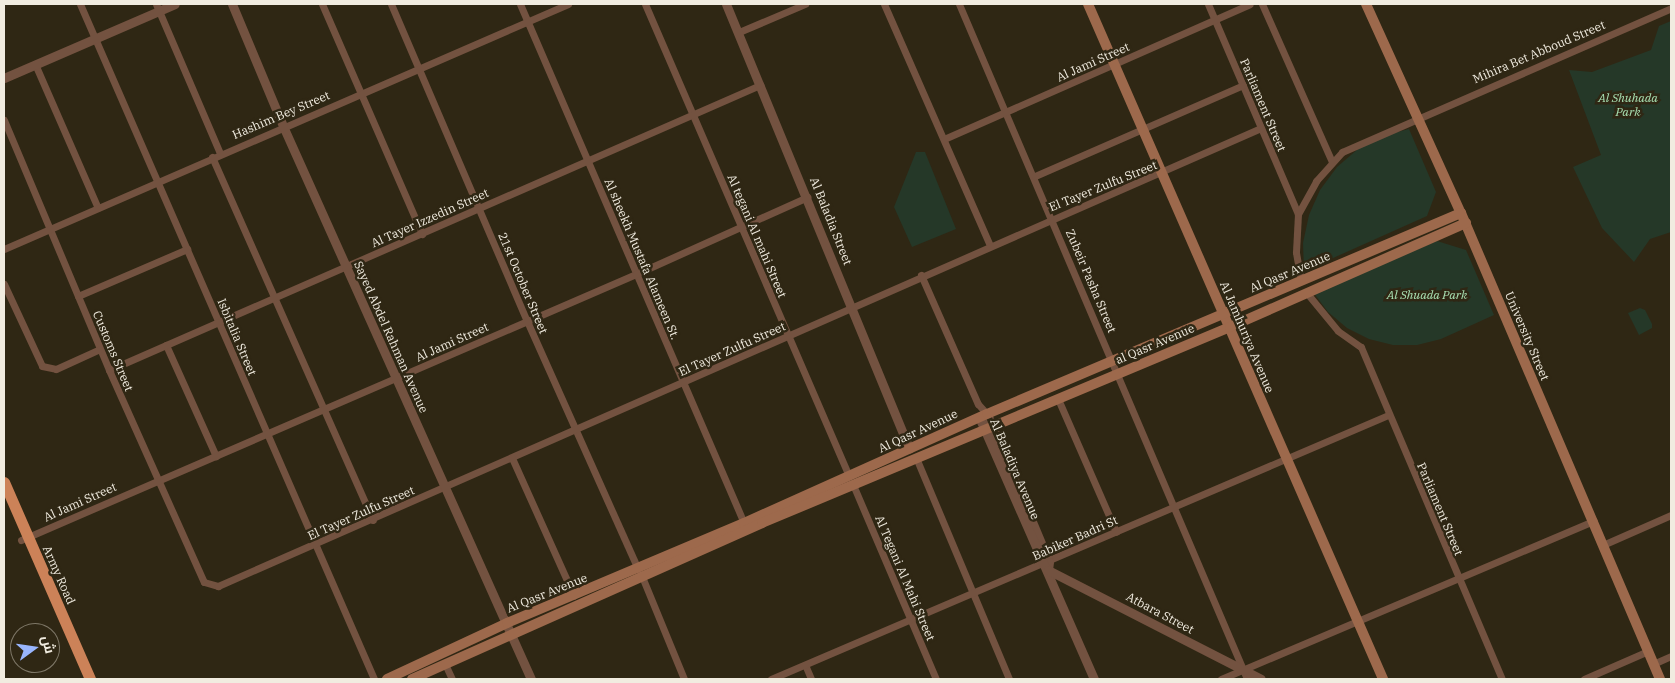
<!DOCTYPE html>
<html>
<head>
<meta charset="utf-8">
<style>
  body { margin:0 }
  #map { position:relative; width:1675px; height:683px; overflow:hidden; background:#2f2714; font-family:"IBM Plex Serif",Cairo,serif }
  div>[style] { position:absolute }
  .green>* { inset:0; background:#253828 }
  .minor>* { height:7px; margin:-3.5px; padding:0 3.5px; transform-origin:3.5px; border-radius:3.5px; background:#735240 }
  .tertiary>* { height:9px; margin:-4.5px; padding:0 4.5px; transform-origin:4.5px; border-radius:4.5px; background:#735240 }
  .secondary>* { height:10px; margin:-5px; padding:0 5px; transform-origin:5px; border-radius:5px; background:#9d694c }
  .trunk>* { height:11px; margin:-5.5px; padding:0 5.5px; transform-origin:5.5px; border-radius:5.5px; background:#cc8258 }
  span { translate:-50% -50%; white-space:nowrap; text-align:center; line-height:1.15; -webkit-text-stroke:5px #2f2714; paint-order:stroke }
  .street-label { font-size:12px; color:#f1ece0 }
  .park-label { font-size:12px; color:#a9e1b3; font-style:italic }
  .frame { position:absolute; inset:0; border:5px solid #f1ece0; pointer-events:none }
  .north { position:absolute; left:10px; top:623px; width:50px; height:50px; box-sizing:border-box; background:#2f2714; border:1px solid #7d7666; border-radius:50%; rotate:76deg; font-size:14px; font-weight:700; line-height:20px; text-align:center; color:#f1ece0 }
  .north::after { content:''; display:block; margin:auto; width:18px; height:22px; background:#98b5fd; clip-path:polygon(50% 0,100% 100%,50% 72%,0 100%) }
</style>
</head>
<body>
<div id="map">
  <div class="green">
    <div style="clip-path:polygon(1671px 21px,1671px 232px,1650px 239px,1634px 262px,1602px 228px,1573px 167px,1601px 155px,1569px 70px,1592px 72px,1651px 50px,1659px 26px)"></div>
    <div style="clip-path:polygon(1409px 129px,1436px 192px,1427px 216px,1304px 271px,1303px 243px,1309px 215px,1320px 190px,1337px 167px,1358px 149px,1382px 136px)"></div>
    <div style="clip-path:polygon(916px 152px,925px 152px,956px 229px,912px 247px,894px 207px)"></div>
    <div style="clip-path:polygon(1437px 241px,1466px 250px,1494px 315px,1441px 339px,1417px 345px,1393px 345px,1369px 339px,1347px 328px,1328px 312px,1313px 292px)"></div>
    <div style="clip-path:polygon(1640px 308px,1645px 310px,1652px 324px,1652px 328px,1639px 335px,1628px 313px)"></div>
  </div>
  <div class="minor">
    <div style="left:80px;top:4px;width:736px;rotate:66.46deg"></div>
    <div style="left:156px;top:4px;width:162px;rotate:66.8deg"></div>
    <div style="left:322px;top:4px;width:251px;rotate:66.5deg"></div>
    <div style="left:391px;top:4px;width:345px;rotate:66.8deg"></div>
    <div style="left:527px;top:321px;width:272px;rotate:65.9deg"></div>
    <div style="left:520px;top:4px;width:565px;rotate:66.66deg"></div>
    <div style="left:645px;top:4px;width:514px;rotate:66.63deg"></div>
    <div style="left:884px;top:4px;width:263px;rotate:66.3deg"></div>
    <div style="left:959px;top:4px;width:734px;rotate:66.89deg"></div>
    <div style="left:1208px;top:4px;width:228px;rotate:66.8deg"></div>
    <div style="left:1262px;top:4px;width:173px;rotate:66.1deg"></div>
    <div style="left:739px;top:32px;width:72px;rotate:-23deg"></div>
    <div style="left:35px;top:64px;width:157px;rotate:66.4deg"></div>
    <div style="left:4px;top:120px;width:271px;rotate:67.2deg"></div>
    <div style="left:109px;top:370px;width:232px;rotate:65.9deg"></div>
    <div style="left:204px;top:582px;width:15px;rotate:16deg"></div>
    <div style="left:218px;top:586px;width:1139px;rotate:-23.71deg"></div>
    <div style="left:944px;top:139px;width:334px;rotate:-23.8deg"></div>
    <div style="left:212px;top:157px;width:397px;rotate:66.1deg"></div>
    <div style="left:1035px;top:176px;width:227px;rotate:-23.6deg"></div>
    <div style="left:4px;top:249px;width:615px;rotate:-23.48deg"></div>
    <div style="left:921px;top:275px;width:141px;rotate:66.2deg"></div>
    <div style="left:978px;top:404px;width:13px;rotate:48deg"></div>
    <div style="left:1301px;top:281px;width:29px;rotate:-100deg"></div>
    <div style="left:1296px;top:252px;width:38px;rotate:-87deg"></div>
    <div style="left:1298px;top:214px;width:38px;rotate:-61deg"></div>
    <div style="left:1316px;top:181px;width:39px;rotate:-48deg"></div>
    <div style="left:1342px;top:152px;width:359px;rotate:-23.6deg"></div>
    <div style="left:4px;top:284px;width:90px;rotate:65.1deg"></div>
    <div style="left:42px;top:366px;width:14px;rotate:12deg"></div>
    <div style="left:56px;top:369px;width:48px;rotate:-24.4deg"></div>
    <div style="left:1306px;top:292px;width:50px;rotate:50.6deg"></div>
    <div style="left:1338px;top:331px;width:28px;rotate:35deg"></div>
    <div style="left:1361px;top:347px;width:361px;rotate:67deg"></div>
    <div style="left:78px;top:296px;width:119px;rotate:-23.3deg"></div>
    <div style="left:166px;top:345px;width:122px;rotate:65.8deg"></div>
    <div style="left:109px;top:370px;width:711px;rotate:-23.64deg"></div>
    <div style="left:1058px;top:399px;width:145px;rotate:66.4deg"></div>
    <div style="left:512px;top:458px;width:151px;rotate:65.8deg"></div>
    <div style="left:917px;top:460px;width:238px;rotate:67.2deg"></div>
    <div style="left:854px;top:487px;width:209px;rotate:66.9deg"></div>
    <div style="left:21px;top:540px;width:670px;rotate:-23.39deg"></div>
    <div style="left:636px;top:274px;width:188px;rotate:-24.2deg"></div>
    <div style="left:1605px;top:544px;width:72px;rotate:-23.7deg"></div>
    <div style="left:643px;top:579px;width:108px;rotate:67.7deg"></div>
    <div style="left:445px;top:664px;width:17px;rotate:65deg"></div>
    <div style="left:1653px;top:664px;width:20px;rotate:-24deg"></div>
    <div style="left:806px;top:667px;width:13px;rotate:67deg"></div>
    <div style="left:771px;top:679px;width:671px;rotate:-23.16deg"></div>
    <div style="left:1221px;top:679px;width:405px;rotate:-23deg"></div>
    <div style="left:1584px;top:679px;width:70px;rotate:-23.6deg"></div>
  </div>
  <div class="tertiary">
    <div style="left:232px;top:4px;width:132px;rotate:67.3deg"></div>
    <div style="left:283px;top:126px;width:606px;rotate:65.85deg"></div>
    <div style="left:726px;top:4px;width:481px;rotate:67.6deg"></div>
    <div style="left:4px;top:78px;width:186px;rotate:-23.4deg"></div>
    <div style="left:987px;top:414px;width:160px;rotate:67.3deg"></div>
    <div style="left:1049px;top:562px;width:8px;rotate:97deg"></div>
    <div style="left:979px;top:417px;width:286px;rotate:66.3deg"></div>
    <div style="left:1048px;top:570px;width:239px;rotate:27.1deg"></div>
  </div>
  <div class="secondary">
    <div style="left:1088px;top:4px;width:737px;rotate:66.39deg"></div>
    <div style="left:1366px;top:4px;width:230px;rotate:65.6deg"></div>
    <div style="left:1461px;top:213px;width:507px;rotate:66.88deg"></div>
    <div style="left:387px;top:679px;width:132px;rotate:-25deg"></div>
    <div style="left:507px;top:623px;width:257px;rotate:-22.9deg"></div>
    <div style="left:744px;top:523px;width:266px;rotate:-24.2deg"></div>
    <div style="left:987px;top:414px;width:515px;rotate:-22.98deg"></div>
    <div style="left:412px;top:679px;width:383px;rotate:-24deg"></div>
    <div style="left:762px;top:523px;width:507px;rotate:-22.72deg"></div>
    <div style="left:1230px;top:327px;width:258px;rotate:-23.8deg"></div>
  </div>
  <div class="trunk">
    <div style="left:4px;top:482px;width:215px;rotate:66.4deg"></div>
  </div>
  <div class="street-label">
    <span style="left:1539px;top:52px;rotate:-23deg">Mihira Bet Abboud Street</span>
    <span style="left:1093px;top:62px;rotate:-24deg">Al Jami Street</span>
    <span style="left:1263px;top:105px;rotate:67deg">Parliament Street</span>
    <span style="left:281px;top:115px;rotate:-23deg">Hashim Bey Street</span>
    <span style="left:1103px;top:186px;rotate:-22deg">El Tayer Zulfu Street</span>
    <span style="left:430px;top:218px;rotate:-24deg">Al Tayer Izzedin Street</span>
    <span style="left:831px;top:221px;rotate:68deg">Al Baladia Street</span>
    <span style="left:757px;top:236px;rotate:67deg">Al tegani Al mahi Street</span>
    <span style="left:642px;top:259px;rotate:67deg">Al sheekh Mustafa Alameen St.</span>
    <span style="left:1290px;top:272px;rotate:-23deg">Al Qasr Avenue</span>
    <span style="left:1091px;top:281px;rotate:67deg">Zubeir Pasha Street</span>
    <span style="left:523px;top:283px;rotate:67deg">21st October Street</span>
    <span style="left:1527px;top:336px;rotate:67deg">University Street</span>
    <span style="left:237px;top:337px;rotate:67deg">Isbitalia Street</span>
    <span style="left:391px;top:337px;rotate:66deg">Sayed Abdel Rahman Avenue</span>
    <span style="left:1247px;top:337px;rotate:67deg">Al Jamhuriya Avenue</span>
    <span style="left:452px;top:342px;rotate:-24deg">Al Jami Street</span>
    <span style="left:1155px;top:344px;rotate:-23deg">al Qasr Avenue</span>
    <span style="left:732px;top:349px;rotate:-24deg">El Tayer Zulfu Street</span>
    <span style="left:113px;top:351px;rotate:67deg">Customs Street</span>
    <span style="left:918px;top:431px;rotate:-25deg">Al Qasr Avenue</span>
    <span style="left:1015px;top:469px;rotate:67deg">Al Baladiya Avenue</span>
    <span style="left:80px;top:502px;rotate:-24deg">Al Jami Street</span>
    <span style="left:1440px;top:509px;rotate:67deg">Parliament Street</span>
    <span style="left:361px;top:513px;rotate:-24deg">El Tayer Zulfu Street</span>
    <span style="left:1075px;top:538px;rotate:-24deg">Babiker Badri St</span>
    <span style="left:59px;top:575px;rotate:66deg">Army Road</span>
    <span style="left:905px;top:578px;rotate:67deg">Al Tegani Al Mahi Street</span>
    <span style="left:547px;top:593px;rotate:-22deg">Al Qasr Avenue</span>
    <span style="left:1160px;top:613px;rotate:28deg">Atbara Street</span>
  </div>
  <div class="park-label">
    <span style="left:1628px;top:105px">Al Shuhada<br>Park</span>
    <span style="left:1427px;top:295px">Al Shuada Park</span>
  </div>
  <div class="frame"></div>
  <div class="north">ش</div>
</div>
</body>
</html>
